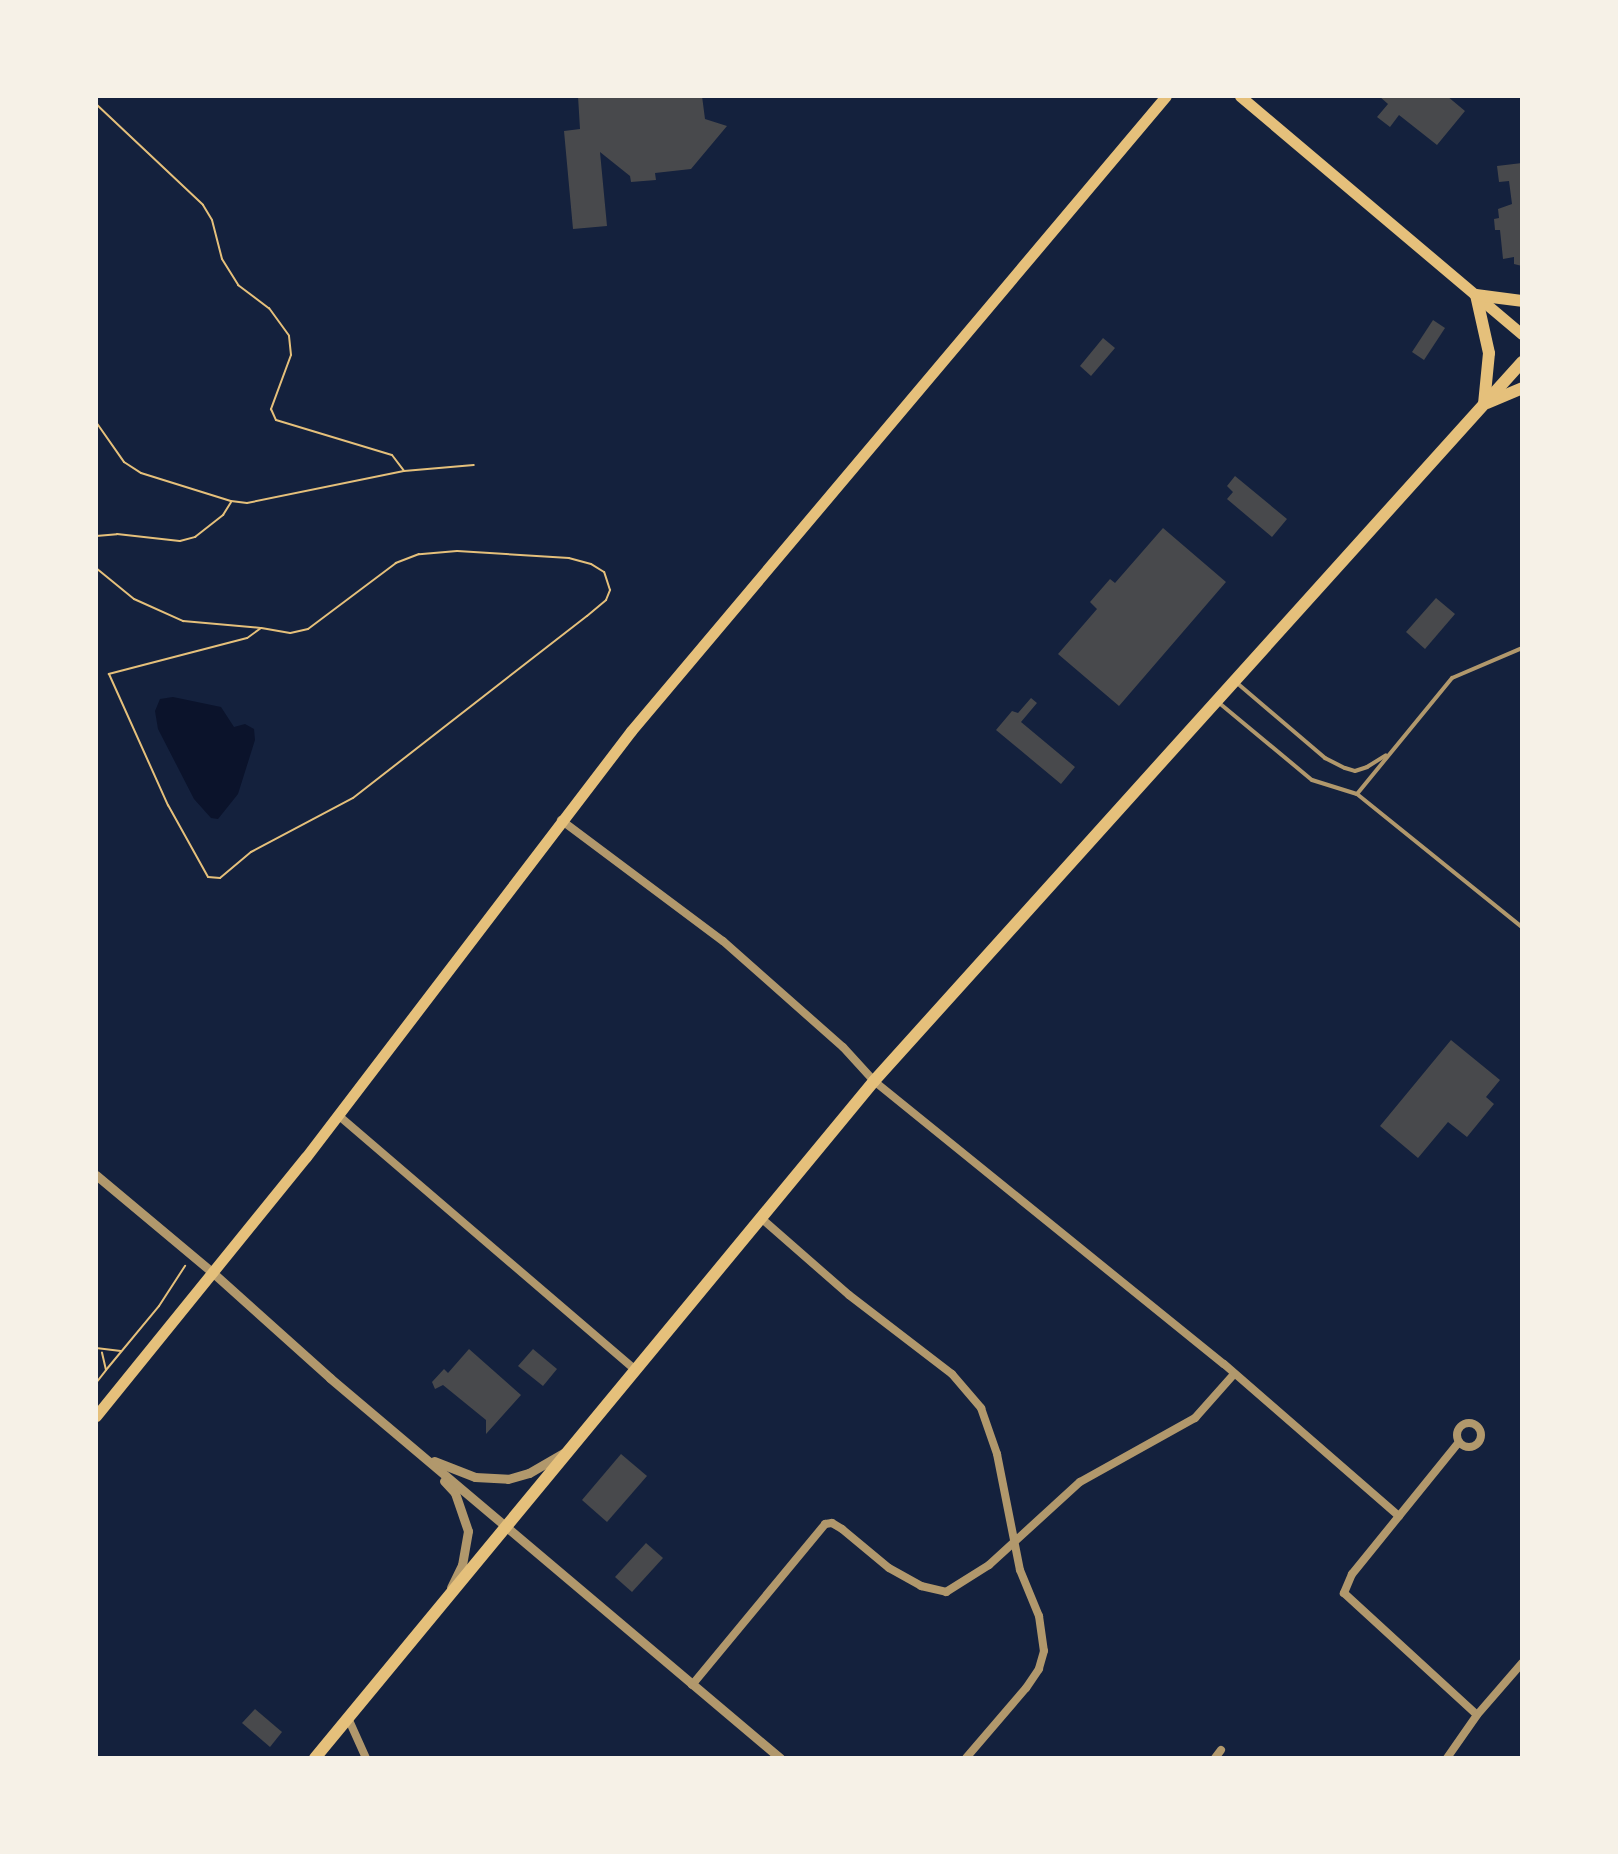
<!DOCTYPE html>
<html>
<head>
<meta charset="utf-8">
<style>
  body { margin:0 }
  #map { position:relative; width:1618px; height:1854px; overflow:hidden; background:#14213d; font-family:"Playfair Display",serif }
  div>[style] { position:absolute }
  .water>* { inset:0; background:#0b132b }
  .building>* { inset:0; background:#48494c }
  .path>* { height:2px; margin:-1px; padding:0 1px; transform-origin:1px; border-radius:1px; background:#e5c07b }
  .service>* { height:4px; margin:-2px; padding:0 2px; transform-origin:2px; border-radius:2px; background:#b1986c }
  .minor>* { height:8px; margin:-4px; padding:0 4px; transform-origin:4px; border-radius:4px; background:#b1986c }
  .minor>.ring { margin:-4px; padding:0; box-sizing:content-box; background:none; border:8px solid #b1986c; border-radius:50% }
  .tertiary>* { height:9px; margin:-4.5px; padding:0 4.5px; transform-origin:4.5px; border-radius:4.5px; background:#b1986c }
  .secondary>* { height:11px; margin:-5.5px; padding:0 5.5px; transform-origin:5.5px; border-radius:5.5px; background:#e5c07b }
  .primary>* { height:12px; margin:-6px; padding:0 6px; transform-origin:6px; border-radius:6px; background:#e5c07b }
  span { translate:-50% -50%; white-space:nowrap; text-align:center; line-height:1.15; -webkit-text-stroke:8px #f6f1e7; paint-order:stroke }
  .frame { position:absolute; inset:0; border:98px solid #f6f1e7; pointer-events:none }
</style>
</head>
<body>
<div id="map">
  <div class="water">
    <div style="clip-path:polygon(173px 697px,221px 707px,234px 727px,245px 724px,254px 729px,255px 740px,238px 794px,218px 819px,211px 818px,194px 799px,158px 729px,155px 711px,160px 699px)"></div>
  </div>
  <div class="building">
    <div style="clip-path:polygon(578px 96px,702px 96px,705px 119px,727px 126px,691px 169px,655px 173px,656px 180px,631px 182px,630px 176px,600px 152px,607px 226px,573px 229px,564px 131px,580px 129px)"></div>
    <div style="clip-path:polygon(1379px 96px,1447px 96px,1465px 111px,1437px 145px,1399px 115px,1390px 127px,1377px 117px,1388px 104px)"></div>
    <div style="clip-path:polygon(1522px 163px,1520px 181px,1522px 266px,1514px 264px,1514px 257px,1503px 259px,1500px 230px,1495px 230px,1494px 219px,1499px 218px,1498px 209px,1512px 204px,1509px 181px,1499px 182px,1497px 166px)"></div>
    <div style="clip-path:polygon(1433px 320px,1445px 328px,1424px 360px,1412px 352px)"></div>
    <div style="clip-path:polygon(1103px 338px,1115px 348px,1091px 376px,1080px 366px)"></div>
    <div style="clip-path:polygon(1235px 476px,1287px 519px,1272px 537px,1227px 499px,1233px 492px,1227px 486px)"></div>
    <div style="clip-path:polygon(1163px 528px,1226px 582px,1119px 706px,1058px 654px,1097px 609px,1090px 602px,1110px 579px,1115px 583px)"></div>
    <div style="clip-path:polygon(1436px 598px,1455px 614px,1425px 649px,1406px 632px)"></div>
    <div style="clip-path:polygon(1031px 698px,1037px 703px,1021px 722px,1075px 767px,1061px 784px,996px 730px,1012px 711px,1018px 713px)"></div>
    <div style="clip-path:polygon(1451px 1040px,1500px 1080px,1486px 1097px,1494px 1104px,1467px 1137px,1448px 1122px,1418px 1158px,1380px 1126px)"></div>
    <div style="clip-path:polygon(469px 1349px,521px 1395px,486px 1434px,486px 1420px,443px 1385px,435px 1389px,432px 1382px,444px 1369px,448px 1373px)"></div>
    <div style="clip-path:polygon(533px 1349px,557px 1369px,543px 1386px,518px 1366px)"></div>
    <div style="clip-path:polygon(621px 1454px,647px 1476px,607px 1522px,582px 1500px)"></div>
    <div style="clip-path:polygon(646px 1543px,663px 1558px,632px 1592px,615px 1577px)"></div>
    <div style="clip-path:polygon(255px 1709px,282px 1732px,270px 1747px,242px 1723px)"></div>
  </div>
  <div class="path">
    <div style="left:96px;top:104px;width:147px;rotate:43.3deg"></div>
    <div style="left:203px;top:205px;width:17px;rotate:59deg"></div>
    <div style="left:212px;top:220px;width:40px;rotate:75.6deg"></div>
    <div style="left:222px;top:259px;width:31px;rotate:58deg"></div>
    <div style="left:238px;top:285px;width:39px;rotate:37deg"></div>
    <div style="left:269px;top:308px;width:34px;rotate:54deg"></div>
    <div style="left:289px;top:336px;width:19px;rotate:84deg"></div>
    <div style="left:291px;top:355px;width:58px;rotate:110.3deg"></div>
    <div style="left:271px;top:409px;width:12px;rotate:66deg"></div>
    <div style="left:276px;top:420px;width:121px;rotate:16.8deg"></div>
    <div style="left:392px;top:455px;width:20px;rotate:53deg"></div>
    <div style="left:96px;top:422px;width:49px;rotate:55deg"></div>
    <div style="left:124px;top:462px;width:20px;rotate:33deg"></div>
    <div style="left:141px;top:473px;width:94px;rotate:17.3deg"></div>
    <div style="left:231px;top:501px;width:16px;rotate:7deg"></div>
    <div style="left:247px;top:503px;width:160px;rotate:-11.5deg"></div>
    <div style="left:404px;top:471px;width:70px;rotate:-4.9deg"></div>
    <div style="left:96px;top:536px;width:21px;rotate:-5deg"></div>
    <div style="left:117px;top:534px;width:63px;rotate:6.3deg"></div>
    <div style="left:180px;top:541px;width:16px;rotate:-15deg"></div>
    <div style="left:195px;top:537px;width:36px;rotate:-38deg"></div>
    <div style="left:223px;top:515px;width:15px;rotate:-58deg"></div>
    <div style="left:96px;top:568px;width:49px;rotate:39.2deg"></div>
    <div style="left:134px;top:599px;width:54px;rotate:24.2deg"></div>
    <div style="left:183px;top:621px;width:78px;rotate:5.1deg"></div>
    <div style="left:261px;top:628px;width:17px;rotate:144deg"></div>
    <div style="left:247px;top:638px;width:143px;rotate:165.4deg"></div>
    <div style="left:109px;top:674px;width:144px;rotate:65.8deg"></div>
    <div style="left:168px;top:805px;width:82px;rotate:60.9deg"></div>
    <div style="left:208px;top:877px;width:12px;rotate:5deg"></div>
    <div style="left:220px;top:878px;width:40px;rotate:-40deg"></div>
    <div style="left:251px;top:852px;width:115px;rotate:-27.9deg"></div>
    <div style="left:353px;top:798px;width:296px;rotate:-37.9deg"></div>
    <div style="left:587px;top:616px;width:25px;rotate:-40deg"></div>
    <div style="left:606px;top:600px;width:11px;rotate:-68deg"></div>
    <div style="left:610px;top:590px;width:19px;rotate:-108deg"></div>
    <div style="left:604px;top:572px;width:15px;rotate:-148deg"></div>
    <div style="left:591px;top:564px;width:23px;rotate:-165deg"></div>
    <div style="left:569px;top:558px;width:112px;rotate:-176.4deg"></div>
    <div style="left:457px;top:551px;width:38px;rotate:175deg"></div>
    <div style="left:419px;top:554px;width:25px;rotate:159deg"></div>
    <div style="left:396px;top:563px;width:110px;rotate:143.1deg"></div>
    <div style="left:308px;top:629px;width:18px;rotate:167deg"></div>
    <div style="left:290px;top:633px;width:29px;rotate:-170deg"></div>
    <div style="left:96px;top:1348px;width:25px;rotate:7deg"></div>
    <div style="left:106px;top:1370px;width:83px;rotate:-50.4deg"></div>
    <div style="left:159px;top:1306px;width:48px;rotate:-57deg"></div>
    <div style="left:96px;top:1383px;width:16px;rotate:-52deg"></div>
    <div style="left:106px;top:1370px;width:18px;rotate:-103deg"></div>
  </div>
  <div class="service">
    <div style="left:1237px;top:683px;width:116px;rotate:40.4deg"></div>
    <div style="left:1325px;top:758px;width:22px;rotate:27deg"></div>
    <div style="left:1345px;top:768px;width:10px;rotate:17deg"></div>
    <div style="left:1355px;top:771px;width:13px;rotate:-18deg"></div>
    <div style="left:1367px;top:767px;width:22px;rotate:-32deg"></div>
    <div style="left:1218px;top:702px;width:122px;rotate:39.7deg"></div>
    <div style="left:1312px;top:780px;width:47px;rotate:17.3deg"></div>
    <div style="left:1357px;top:794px;width:212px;rotate:38.9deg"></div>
    <div style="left:1357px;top:794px;width:150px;rotate:-50.7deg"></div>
    <div style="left:1452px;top:678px;width:76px;rotate:-23.2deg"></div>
  </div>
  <div class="minor">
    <div style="left:561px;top:820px;width:202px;rotate:36.8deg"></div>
    <div style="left:723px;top:941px;width:160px;rotate:41.5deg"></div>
    <div style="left:843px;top:1047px;width:46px;rotate:47.6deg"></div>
    <div style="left:874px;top:1081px;width:450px;rotate:39deg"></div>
    <div style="left:1224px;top:1364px;width:232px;rotate:41deg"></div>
    <div style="left:338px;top:1115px;width:392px;rotate:40.6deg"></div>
    <div style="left:761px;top:1218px;width:117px;rotate:41.2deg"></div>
    <div style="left:849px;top:1295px;width:130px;rotate:37.5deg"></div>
    <div style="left:952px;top:1374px;width:45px;rotate:49.5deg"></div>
    <div style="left:981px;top:1408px;width:49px;rotate:70.8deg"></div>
    <div style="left:997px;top:1454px;width:118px;rotate:78.8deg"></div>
    <div style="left:1020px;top:1570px;width:50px;rotate:67.6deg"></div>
    <div style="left:1039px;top:1616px;width:35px;rotate:82deg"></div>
    <div style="left:1044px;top:1651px;width:19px;rotate:106deg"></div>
    <div style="left:1039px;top:1669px;width:23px;rotate:124deg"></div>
    <div style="left:1026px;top:1688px;width:92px;rotate:130.6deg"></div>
    <div class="ring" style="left:1457px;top:1423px;width:16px;height:16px"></div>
    <div style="left:1459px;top:1442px;width:170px;rotate:129deg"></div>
    <div style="left:1352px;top:1574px;width:21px;rotate:113deg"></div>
    <div style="left:1344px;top:1593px;width:180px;rotate:42.5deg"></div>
    <div style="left:692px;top:1685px;width:209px;rotate:-50.4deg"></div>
    <div style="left:825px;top:1524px;width:7px;rotate:-8deg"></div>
    <div style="left:832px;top:1523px;width:12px;rotate:31deg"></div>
    <div style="left:842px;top:1529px;width:61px;rotate:39.7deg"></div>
    <div style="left:889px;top:1568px;width:37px;rotate:29deg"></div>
    <div style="left:921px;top:1586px;width:26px;rotate:13deg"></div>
    <div style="left:946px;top:1592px;width:51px;rotate:-32.1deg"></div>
    <div style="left:989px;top:1565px;width:123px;rotate:-42.4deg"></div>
    <div style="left:1080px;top:1482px;width:132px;rotate:-29.1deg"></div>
    <div style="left:1195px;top:1418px;width:59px;rotate:-48.4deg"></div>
    <div style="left:348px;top:1718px;width:44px;rotate:65.8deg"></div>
    <div style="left:1215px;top:1758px;width:10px;rotate:-53deg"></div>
    <div style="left:1447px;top:1758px;width:52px;rotate:-55.1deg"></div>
    <div style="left:1477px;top:1715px;width:69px;rotate:-49.1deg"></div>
  </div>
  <div class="tertiary">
    <div style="left:96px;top:1175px;width:151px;rotate:39.9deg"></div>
    <div style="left:212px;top:1272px;width:159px;rotate:41.9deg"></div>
    <div style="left:330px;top:1378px;width:589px;rotate:40.18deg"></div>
    <div style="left:434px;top:1461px;width:44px;rotate:21.3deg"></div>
    <div style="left:475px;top:1477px;width:33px;rotate:3deg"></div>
    <div style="left:508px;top:1479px;width:22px;rotate:-16deg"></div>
    <div style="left:529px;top:1473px;width:42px;rotate:-30.3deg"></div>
    <div style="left:444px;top:1481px;width:16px;rotate:47deg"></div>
    <div style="left:455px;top:1493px;width:40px;rotate:71.1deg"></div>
    <div style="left:468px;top:1531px;width:35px;rotate:100deg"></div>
    <div style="left:462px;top:1565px;width:25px;rotate:116deg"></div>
  </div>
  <div class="secondary">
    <div style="left:1240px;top:96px;width:369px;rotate:40.2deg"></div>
    <div style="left:96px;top:1416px;width:333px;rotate:-51deg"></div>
    <div style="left:306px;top:1157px;width:536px;rotate:-52.66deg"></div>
    <div style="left:631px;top:731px;width:830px;rotate:-49.89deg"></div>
  </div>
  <div class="primary">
    <div style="left:1487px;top:403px;width:38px;rotate:-23deg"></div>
    <div style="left:1484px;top:404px;width:51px;rotate:-84.4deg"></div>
    <div style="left:1489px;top:353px;width:59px;rotate:-102.6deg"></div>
    <div style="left:1476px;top:295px;width:46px;rotate:7.4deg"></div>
    <div style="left:315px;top:1758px;width:878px;rotate:-50.45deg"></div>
    <div style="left:874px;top:1081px;width:968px;rotate:-47.97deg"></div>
  </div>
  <div class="frame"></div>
</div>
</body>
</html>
